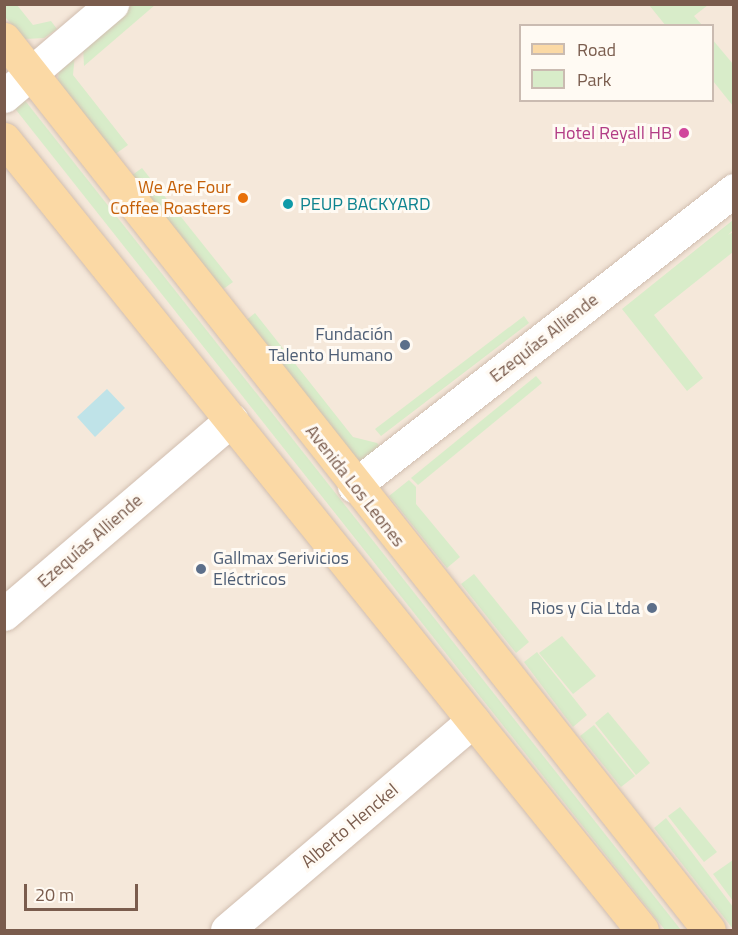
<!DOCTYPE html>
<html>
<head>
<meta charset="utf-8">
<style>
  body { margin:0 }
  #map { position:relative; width:738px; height:935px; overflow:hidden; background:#fdf6ec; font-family:"Titillium Web",sans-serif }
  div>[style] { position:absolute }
  .residential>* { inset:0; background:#f5e8da }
  .green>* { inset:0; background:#d8ecc9 }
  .water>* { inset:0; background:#bfe3e8 }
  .roads { filter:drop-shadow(0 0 2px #d1beb0) drop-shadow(0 0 2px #d1beb0) }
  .street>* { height:33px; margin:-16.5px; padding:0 16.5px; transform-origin:16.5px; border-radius:16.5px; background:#fff }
  .primary>* { height:33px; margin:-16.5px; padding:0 16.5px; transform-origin:16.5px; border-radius:16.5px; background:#fbd9a5 }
  .dots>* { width:16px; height:16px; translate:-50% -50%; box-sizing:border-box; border:3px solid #fffaf3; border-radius:50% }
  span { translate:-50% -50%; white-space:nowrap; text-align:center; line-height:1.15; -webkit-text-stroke:6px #fffaf3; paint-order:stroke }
  .hotel-label { font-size:18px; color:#b23c85 }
  .right { translate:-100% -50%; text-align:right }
  .food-label { font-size:18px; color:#c56008 }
  .culture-label { font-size:18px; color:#0d838f }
  .left { translate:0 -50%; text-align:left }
  .service-label { font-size:18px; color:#4e5e75 }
  .street-label { font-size:18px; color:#7a5c4d }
  .frame { position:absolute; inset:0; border:6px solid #7a5c4d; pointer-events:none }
  .legend { position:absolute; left:519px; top:24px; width:195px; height:78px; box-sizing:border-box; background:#fffaf3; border:2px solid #cabbb1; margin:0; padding:8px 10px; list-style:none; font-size:18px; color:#7a5c4d }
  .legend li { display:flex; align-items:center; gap:12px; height:30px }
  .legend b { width:30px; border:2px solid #cabbb1 }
  .scale { position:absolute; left:24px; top:884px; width:114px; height:27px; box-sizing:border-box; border:3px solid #7a5c4d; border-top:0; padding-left:8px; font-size:18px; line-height:21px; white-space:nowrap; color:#7a5c4d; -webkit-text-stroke:4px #fffaf3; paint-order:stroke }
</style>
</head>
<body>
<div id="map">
  <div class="residential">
    <div style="clip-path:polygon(evenodd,5px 5px,733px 5px,733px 930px,5px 930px,5px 5px,520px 26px,712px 26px,712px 100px,520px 100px,520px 26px)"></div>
  </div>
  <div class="green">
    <div style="clip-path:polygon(5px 5px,17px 5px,33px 25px,51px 21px,57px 29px,44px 38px,25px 39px,5px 17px)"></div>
    <div style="clip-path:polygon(132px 5px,155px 5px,84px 66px,83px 47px)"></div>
    <div style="clip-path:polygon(649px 5px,707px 4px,708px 5px,694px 16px,702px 25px,666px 26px)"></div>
    <div style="clip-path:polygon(712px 39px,733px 64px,733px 106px,713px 81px)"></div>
    <div style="clip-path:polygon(75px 53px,73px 75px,128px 145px,114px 155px,58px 81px,59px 67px)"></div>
    <div style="clip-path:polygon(4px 74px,681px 930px,665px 930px,5px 96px)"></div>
    <div style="clip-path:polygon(142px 168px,233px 282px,222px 290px,131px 176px)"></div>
    <div style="clip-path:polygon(733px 220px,733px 230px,728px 235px,733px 232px,733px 252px,654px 315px,703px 378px,687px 391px,622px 309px)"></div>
    <div style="clip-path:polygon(255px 313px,353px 437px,377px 443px,385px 452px,362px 470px,244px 322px)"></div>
    <div style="clip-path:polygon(524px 316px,529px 323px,381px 436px,375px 429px)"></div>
    <div style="clip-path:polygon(536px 376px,542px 383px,418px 485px,411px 478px)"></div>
    <div style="clip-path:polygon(409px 480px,416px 487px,416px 504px,460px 557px,447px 568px,389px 496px)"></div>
    <div style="clip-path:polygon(474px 574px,529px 642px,516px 653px,461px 584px)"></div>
    <div style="clip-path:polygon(562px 636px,596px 676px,573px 694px,539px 653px)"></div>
    <div style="clip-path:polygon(537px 652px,587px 715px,573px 727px,524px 662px)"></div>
    <div style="clip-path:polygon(608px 712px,650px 763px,636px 775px,595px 723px)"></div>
    <div style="clip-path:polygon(594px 725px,635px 776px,621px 787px,580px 736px)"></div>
    <div style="clip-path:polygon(680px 807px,717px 852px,704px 862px,668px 816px)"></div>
    <div style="clip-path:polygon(666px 818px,733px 907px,733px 929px,654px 828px)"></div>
    <div style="clip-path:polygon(733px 860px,733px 901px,713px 874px)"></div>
  </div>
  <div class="water">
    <div style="clip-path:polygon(107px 389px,125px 408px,95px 437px,77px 417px)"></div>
  </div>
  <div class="roads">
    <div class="street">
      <div style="left:4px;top:96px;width:142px;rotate:-40.4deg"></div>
      <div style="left:354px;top:486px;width:482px;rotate:-37.9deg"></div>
      <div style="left:4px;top:614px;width:299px;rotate:-40.5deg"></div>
      <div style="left:227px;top:930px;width:323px;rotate:-40.4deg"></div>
    </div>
    <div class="primary">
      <div style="left:4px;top:39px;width:1136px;rotate:51.65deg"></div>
      <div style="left:4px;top:139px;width:1016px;rotate:51.11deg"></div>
    </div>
  </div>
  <div class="dots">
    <div style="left:684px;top:133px;background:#d1479c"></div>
    <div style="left:243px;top:198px;background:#e8710a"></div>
    <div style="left:288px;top:204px;background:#0f9aa8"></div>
    <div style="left:405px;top:345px;background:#5c6f8a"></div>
    <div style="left:201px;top:569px;background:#5c6f8a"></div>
    <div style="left:652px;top:608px;background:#5c6f8a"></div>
  </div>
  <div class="hotel-label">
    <span class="right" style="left:672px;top:133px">Hotel Reyall HB</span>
  </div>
  <div class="food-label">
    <span class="right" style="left:231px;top:198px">We Are Four<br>Coffee Roasters</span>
  </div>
  <div class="culture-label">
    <span class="left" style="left:300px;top:204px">PEUP BACKYARD</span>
  </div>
  <div class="service-label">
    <span class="right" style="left:393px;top:345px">Fundación<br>Talento Humano</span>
    <span class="left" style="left:213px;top:569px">Gallmax Serivicios<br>Eléctricos</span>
    <span class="right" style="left:640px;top:608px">Rios y Cia Ltda</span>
  </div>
  <div class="street-label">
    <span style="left:544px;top:338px;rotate:-38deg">Ezequías Alliende</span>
    <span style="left:355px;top:486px;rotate:52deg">Avenida Los Leones</span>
    <span style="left:90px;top:541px;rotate:-41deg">Ezequías Alliende</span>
    <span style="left:350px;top:826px;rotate:-40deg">Alberto Henckel</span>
  </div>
  <div class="frame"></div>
  <ul class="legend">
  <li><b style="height:8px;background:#fbd9a5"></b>Road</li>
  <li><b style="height:16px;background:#d8ecc9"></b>Park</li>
  </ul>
  <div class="scale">20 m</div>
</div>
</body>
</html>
